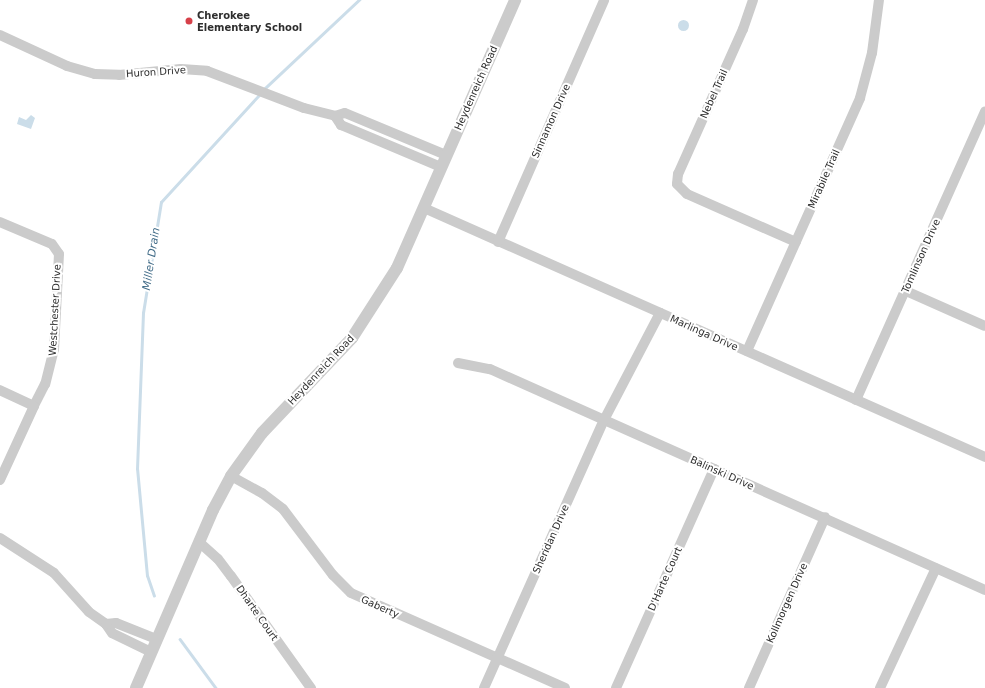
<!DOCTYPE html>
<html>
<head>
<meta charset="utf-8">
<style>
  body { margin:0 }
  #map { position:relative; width:985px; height:688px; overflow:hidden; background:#fff; font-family:"DejaVu Sans",sans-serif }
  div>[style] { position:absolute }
  .water>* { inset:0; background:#cbdde9 }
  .round { border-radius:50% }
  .stream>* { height:2.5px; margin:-1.25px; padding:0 1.25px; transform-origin:1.25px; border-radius:1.25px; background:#cbdde9 }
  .minor>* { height:10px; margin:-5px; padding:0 5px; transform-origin:5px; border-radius:5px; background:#cbcbcb }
  .tertiary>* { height:12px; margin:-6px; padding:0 6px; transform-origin:6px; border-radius:6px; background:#cbcbcb }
  .dots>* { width:11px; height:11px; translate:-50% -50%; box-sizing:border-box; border:2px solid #fff; border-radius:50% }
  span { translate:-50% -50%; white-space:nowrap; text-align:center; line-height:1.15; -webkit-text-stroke:4px #fff; paint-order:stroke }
  .poi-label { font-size:10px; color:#2e2e2e; font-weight:700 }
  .left { translate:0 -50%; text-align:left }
  .street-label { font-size:10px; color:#2e2e2e }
  .water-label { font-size:11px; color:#436d89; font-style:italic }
</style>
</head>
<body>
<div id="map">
  <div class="water">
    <div class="round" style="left:677.5px;top:19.5px;width:11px;height:11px"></div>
    <div style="clip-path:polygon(31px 115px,35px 118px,31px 129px,17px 124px,19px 117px,26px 120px)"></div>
  </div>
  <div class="stream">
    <div style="left:263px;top:90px;width:132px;rotate:-43.2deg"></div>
    <div style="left:154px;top:596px;width:21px;rotate:-109deg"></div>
    <div style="left:147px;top:576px;width:107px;rotate:-95.3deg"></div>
    <div style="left:137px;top:469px;width:156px;rotate:-87.8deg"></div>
    <div style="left:143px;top:313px;width:112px;rotate:-80.8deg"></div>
    <div style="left:161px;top:202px;width:147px;rotate:-47.5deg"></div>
    <div style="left:180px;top:639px;width:61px;rotate:53.7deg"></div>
  </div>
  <div class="minor">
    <div style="left:753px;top:0;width:31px;rotate:109deg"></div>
    <div style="left:743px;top:29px;width:159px;rotate:114.1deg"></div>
    <div style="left:678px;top:174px;width:10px;rotate:96deg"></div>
    <div style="left:677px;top:184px;width:14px;rotate:45deg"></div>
    <div style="left:687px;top:194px;width:119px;rotate:23.8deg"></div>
    <div style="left:0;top:35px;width:74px;rotate:24.8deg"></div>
    <div style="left:67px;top:66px;width:29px;rotate:16deg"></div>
    <div style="left:95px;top:74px;width:24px;rotate:2deg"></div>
    <div style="left:119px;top:75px;width:62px;rotate:-5.5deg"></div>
    <div style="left:181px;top:69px;width:26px;rotate:4deg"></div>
    <div style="left:207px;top:71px;width:104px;rotate:20.9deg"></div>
    <div style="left:304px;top:108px;width:32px;rotate:14deg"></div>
    <div style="left:335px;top:116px;width:10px;rotate:-17deg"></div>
    <div style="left:345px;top:113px;width:109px;rotate:22.6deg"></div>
    <div style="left:335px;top:116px;width:11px;rotate:56deg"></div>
    <div style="left:341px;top:125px;width:108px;rotate:22.8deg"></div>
    <div style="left:424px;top:208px;width:614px;rotate:23.93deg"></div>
    <div style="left:0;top:222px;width:56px;rotate:22.9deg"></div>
    <div style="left:52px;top:244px;width:12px;rotate:55deg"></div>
    <div style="left:59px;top:254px;width:95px;rotate:93deg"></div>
    <div style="left:54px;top:349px;width:36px;rotate:104deg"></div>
    <div style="left:45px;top:384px;width:25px;rotate:117deg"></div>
    <div style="left:34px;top:406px;width:38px;rotate:-155deg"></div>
    <div style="left:498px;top:242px;width:264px;rotate:-66.3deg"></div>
    <div style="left:906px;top:291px;width:86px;rotate:23.9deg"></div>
    <div style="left:747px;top:351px;width:277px;rotate:-65.9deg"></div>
    <div style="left:860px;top:98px;width:47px;rotate:-75.1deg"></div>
    <div style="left:872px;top:53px;width:53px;rotate:-82.5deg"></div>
    <div style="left:458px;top:363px;width:33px;rotate:11deg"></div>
    <div style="left:490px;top:369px;width:542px;rotate:24.06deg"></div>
    <div style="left:856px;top:400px;width:316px;rotate:-65.9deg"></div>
    <div style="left:231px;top:476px;width:35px;rotate:29deg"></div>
    <div style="left:262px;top:493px;width:26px;rotate:37deg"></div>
    <div style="left:283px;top:509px;width:83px;rotate:52.9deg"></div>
    <div style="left:333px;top:575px;width:25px;rotate:45deg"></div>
    <div style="left:351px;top:593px;width:234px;rotate:23.9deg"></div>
    <div style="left:0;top:480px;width:81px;rotate:-65.3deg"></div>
    <div style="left:0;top:538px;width:64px;rotate:32.9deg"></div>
    <div style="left:54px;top:573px;width:52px;rotate:48.1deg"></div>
    <div style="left:89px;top:612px;width:21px;rotate:35deg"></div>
    <div style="left:199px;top:542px;width:25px;rotate:42deg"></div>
    <div style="left:218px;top:559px;width:21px;rotate:53deg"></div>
    <div style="left:231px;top:576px;width:138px;rotate:54.5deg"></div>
    <div style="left:151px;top:652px;width:43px;rotate:-154deg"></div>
    <div style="left:112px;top:633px;width:11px;rotate:-124deg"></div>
    <div style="left:106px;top:624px;width:10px;rotate:-6deg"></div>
    <div style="left:116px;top:623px;width:43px;rotate:21.8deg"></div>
    <div style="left:484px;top:688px;width:294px;rotate:-65.9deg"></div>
    <div style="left:604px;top:420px;width:121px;rotate:-62.4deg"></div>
    <div style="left:616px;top:688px;width:240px;rotate:-65.9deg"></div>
    <div style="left:749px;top:688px;width:187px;rotate:-66deg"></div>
    <div style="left:880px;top:688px;width:132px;rotate:-65deg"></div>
  </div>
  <div class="tertiary">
    <div style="left:136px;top:688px;width:194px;rotate:-66.6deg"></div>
    <div style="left:213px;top:510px;width:38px;rotate:-62deg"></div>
    <div style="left:231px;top:476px;width:53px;rotate:-54.2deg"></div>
    <div style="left:262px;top:433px;width:131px;rotate:-46.5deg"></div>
    <div style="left:352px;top:338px;width:83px;rotate:-57.3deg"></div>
    <div style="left:397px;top:268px;width:293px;rotate:-66.2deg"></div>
  </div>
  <div class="dots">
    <div style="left:189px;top:21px;background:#d64049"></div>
  </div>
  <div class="poi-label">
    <span class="left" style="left:197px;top:21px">Cherokee<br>Elementary School</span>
  </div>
  <div class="street-label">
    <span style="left:156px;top:72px;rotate:-4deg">Huron Drive</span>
    <span style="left:476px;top:88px;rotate:-66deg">Heydenreich Road</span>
    <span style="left:714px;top:94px;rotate:-66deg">Nebel Trail</span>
    <span style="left:551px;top:121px;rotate:-66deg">Sinnamon Drive</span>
    <span style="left:824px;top:179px;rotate:-66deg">Mirabile Trail</span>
    <span style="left:921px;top:256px;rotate:-66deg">Tomlinson Drive</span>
    <span style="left:55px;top:310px;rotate:-87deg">Westchester Drive</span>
    <span style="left:704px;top:333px;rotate:24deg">Marlinga Drive</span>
    <span style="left:321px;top:370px;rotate:-47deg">Heydenreich Road</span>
    <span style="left:722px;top:473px;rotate:24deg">Balinski Drive</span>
    <span style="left:551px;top:539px;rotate:-66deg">Sheridan Drive</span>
    <span style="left:665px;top:579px;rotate:-66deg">D'Harte Court</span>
    <span style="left:787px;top:603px;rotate:-66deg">Kollmorgen Drive</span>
    <span style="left:380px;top:607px;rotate:24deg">Gaberty</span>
    <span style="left:257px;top:613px;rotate:55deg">Dharte Court</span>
  </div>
  <div class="water-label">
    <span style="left:152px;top:259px;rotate:-81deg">Miller Drain</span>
  </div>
</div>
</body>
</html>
